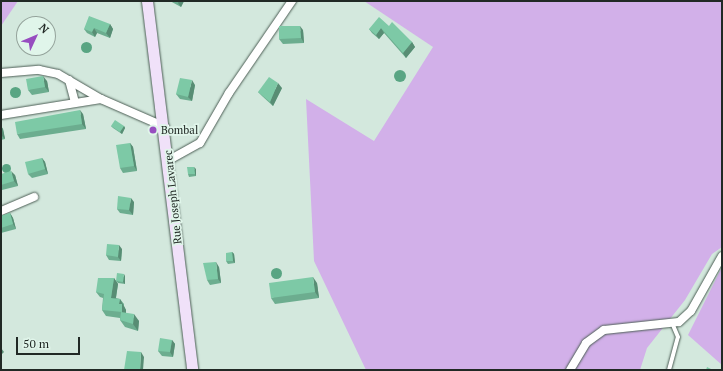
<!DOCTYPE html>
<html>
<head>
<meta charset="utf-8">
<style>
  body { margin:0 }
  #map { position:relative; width:723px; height:371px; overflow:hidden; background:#d3e8dd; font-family:"PT Serif",serif }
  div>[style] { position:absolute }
  .green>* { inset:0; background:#d2b0e9 }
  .water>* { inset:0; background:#59a583 }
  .round { border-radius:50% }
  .roads { filter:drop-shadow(0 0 1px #4c5e55) drop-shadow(0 0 1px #4c5e55) }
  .lane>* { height:4px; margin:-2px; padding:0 2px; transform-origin:2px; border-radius:2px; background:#fff }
  .street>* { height:8px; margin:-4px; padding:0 4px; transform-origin:4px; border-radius:4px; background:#fff }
  .secondary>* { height:11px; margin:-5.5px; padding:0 5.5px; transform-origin:5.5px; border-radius:5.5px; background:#f0e1f9 }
  .wall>* { inset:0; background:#6cad8f }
  .shaded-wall>* { inset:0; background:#588d74 }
  .building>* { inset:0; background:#7dc9a6 }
  .dots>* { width:11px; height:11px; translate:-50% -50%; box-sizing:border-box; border:2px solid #e0f5ea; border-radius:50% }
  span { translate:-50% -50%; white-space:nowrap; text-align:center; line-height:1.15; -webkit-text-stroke:3.5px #e0f5ea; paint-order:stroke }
  .poi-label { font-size:11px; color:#212925 }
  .left { translate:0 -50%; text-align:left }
  .street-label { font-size:11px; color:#212925 }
  .frame { position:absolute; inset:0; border:2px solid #212925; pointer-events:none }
  .north { position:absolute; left:16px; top:16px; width:40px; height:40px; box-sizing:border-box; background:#e0f5ea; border:1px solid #94a39b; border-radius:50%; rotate:46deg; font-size:11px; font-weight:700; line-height:16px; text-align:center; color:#212925 }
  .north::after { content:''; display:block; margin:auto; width:14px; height:18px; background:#974dc0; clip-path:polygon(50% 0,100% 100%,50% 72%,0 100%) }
  .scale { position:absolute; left:16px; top:337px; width:64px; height:18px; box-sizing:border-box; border:2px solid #212925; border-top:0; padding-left:5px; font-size:12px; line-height:14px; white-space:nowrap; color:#212925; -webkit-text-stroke:3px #e0f5ea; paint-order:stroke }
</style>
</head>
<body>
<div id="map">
  <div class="green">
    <div style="clip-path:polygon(1px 1px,18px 1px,1px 26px)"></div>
    <div style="clip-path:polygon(364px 1px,722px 1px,722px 247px,712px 254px,685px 300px,647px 348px,640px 370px,366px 370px,314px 261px,306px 99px,374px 141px,433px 47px)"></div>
    <div style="clip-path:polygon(722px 267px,722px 365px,688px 335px)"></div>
  </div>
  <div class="water">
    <div class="round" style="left:80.5px;top:41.5px;width:11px;height:11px"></div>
    <div class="round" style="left:394px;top:70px;width:12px;height:12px"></div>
    <div class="round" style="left:9.5px;top:86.5px;width:11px;height:11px"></div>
    <div class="round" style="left:1.5px;top:163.5px;width:9px;height:9px"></div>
    <div class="round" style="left:270.5px;top:267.5px;width:11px;height:11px"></div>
  </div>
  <div class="roads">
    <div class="lane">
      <div style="left:669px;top:370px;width:34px;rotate:-75deg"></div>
      <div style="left:678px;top:337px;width:13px;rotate:-113deg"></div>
    </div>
    <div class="street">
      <div style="left:1px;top:73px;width:38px;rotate:-5deg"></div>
      <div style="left:39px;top:70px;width:19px;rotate:12deg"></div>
      <div style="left:58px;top:74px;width:50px;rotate:30.2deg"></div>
      <div style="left:101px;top:99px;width:70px;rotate:23.6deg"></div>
      <div style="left:69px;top:80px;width:23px;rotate:75deg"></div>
      <div style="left:1px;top:115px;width:101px;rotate:-9.1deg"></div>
      <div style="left:169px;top:160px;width:35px;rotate:-29deg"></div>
      <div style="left:200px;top:143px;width:58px;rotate:-59.9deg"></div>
      <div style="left:229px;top:93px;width:112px;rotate:-55.6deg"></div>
      <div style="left:1px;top:211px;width:36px;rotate:-23deg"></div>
      <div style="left:570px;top:370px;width:31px;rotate:-59deg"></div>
      <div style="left:586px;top:343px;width:22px;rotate:-36deg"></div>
      <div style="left:604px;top:330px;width:75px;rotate:-6.1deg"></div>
      <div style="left:679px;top:322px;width:16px;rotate:-43deg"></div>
      <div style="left:691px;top:311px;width:63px;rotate:-60.6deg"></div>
    </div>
    <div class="secondary">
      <div style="left:147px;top:1px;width:372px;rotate:83deg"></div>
    </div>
  </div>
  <div class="wall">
    <div style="clip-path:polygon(170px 1px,184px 1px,181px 7px)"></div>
    <div style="clip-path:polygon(110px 24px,113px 29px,110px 38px,97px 33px,95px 37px,87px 33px,84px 29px)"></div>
    <div style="clip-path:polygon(389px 26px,412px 42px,415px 47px,406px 58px,384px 33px,379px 39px,372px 33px,369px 29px)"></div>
    <div style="clip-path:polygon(303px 30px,304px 43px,283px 44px,279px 39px)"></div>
    <div style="clip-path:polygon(47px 81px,49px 92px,32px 95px,28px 90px)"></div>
    <div style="clip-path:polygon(195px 85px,192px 101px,180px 99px,176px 94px)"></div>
    <div style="clip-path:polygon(282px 88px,273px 106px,262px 96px,258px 92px)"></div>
    <div style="clip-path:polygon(83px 114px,86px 129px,20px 139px,17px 134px)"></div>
    <div style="clip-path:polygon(1px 126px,3px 129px,5px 139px,1px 140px)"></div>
    <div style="clip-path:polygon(111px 126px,124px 126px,125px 128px,122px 134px,113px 128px)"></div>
    <div style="clip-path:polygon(130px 143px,133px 147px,137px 171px,123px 173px,120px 168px)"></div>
    <div style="clip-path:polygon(42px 158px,45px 162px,48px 174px,32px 178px,28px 174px)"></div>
    <div style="clip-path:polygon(196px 169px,196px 176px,189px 177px,188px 174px)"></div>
    <div style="clip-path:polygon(1px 174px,15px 175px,18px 186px,2px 190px,1px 189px)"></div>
    <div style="clip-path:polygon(134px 202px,133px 215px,120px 213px,117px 209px)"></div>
    <div style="clip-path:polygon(10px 213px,13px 218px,16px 229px,1px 233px,1px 216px)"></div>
    <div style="clip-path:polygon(122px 249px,121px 261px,109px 260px,106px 255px)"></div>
    <div style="clip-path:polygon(232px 252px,234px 254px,235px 263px,228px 264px,226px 261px)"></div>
    <div style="clip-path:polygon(219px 267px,221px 283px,210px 285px,207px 280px)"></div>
    <div style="clip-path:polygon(125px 276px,125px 284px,118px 283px,116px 281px)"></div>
    <div style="clip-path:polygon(114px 278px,118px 284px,116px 298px,120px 299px,124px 304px,124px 306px,126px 310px,126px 313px,139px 321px,138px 331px,125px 327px,120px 320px,120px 318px,106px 316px,102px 310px,103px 298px,100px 297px,96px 292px)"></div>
    <div style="clip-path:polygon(317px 283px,319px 298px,275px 304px,271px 298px)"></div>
    <div style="clip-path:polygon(172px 340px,175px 344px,173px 357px,162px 356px,158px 351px)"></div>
  </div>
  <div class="shaded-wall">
    <div style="clip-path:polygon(179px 1px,184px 1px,181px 7px,178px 3px)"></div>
    <div style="clip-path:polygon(110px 24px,113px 29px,110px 38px,106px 33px)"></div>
    <div style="clip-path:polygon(300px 26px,303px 30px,304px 43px,301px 38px)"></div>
    <div style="clip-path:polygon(94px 28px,97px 33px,95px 37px,92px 32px)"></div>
    <div style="clip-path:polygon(381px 28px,384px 33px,379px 39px,376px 35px)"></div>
    <div style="clip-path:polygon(412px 42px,415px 47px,406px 58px,403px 53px)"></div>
    <div style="clip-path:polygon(43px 76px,47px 81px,49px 92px,45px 87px)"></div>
    <div style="clip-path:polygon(192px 80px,195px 85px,192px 101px,188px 97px)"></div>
    <div style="clip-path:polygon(278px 83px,282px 88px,273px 106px,270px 102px)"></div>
    <div style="clip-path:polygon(80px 110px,83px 114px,86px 129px,82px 124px)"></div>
    <div style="clip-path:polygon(1px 126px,3px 129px,5px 139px,1px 135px)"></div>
    <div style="clip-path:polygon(124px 126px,125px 128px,122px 134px,120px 132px)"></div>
    <div style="clip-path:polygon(130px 143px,133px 147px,137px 171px,134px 166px)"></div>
    <div style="clip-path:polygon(42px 158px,45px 162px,48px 174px,45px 169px)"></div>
    <div style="clip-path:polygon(194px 167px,196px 169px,196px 176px,195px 174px)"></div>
    <div style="clip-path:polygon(11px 171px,15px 175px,18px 186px,14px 181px)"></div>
    <div style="clip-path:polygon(131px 198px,134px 202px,133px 215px,129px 210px)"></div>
    <div style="clip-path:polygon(10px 213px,13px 218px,16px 229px,13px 224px)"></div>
    <div style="clip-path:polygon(119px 245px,122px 249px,121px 261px,118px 257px)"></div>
    <div style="clip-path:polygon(232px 252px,234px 254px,235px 263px,233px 261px)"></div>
    <div style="clip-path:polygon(216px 262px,219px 267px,221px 283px,218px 279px)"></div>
    <div style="clip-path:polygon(124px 274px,125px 276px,125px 284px,123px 282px)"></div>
    <div style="clip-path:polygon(313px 277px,317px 283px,319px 298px,315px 292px)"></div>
    <div style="clip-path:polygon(114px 278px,118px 284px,115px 303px,111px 298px)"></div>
    <div style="clip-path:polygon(120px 299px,126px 310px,126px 319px,122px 313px,119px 304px)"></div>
    <div style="clip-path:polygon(134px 314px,139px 321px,138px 331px,133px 324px)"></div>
    <div style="clip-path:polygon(172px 340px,175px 344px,173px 357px,170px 352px)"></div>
    <div style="clip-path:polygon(1px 348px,4px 352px,1px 355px)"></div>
    <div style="clip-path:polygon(141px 352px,144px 357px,143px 370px,140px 370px)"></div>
  </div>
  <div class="building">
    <div style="clip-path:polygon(89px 16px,110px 24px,106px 33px,94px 28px,92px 32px,84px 29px)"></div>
    <div style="clip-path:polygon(379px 17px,389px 26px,392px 22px,412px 42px,403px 53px,381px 28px,376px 35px,369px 29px)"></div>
    <div style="clip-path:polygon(279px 26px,300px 26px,301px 38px,279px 39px)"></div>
    <div style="clip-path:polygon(43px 76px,45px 87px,28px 90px,26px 79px)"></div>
    <div style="clip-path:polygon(269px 77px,278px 83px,270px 102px,258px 92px)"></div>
    <div style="clip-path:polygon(180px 78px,192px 80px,188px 97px,176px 94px)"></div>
    <div style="clip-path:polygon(80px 110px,82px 124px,17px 134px,15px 122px)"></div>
    <div style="clip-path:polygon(115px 120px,124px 126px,120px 132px,111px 126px)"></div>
    <div style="clip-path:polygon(130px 143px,134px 166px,120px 168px,116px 145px)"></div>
    <div style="clip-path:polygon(42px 158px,45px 169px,28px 174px,25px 162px)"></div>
    <div style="clip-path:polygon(187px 167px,194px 167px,195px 174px,188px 174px)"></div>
    <div style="clip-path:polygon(11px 171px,14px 181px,1px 185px,1px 174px)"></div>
    <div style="clip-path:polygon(118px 196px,131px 198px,129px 210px,117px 209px)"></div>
    <div style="clip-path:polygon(10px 213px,13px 224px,1px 228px,1px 216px)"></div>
    <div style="clip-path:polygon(107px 244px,119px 245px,118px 257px,106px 255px)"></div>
    <div style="clip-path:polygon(232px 252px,233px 261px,226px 261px,226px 253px)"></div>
    <div style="clip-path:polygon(216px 262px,218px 279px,207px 280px,203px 263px)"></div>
    <div style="clip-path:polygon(117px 273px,124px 274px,123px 282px,116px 281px)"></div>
    <div style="clip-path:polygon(313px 277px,315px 292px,271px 298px,269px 283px)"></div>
    <div style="clip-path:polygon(98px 278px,114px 278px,111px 298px,120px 299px,119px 304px,122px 304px,122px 312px,102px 310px,104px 294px,96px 292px)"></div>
    <div style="clip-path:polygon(121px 312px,134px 314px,133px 324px,120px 320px)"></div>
    <div style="clip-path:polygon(160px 338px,172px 340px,170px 352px,158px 351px)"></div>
    <div style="clip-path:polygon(127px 351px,141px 352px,140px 370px,124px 370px)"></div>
    <div style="clip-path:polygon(707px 367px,713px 370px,706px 370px)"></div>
  </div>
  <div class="dots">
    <div style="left:153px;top:130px;background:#974dc0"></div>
  </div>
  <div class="poi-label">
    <span class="left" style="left:161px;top:130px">Bombal</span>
  </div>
  <div class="street-label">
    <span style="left:173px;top:197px;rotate:-96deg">Rue Joseph Lavarec</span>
  </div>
  <div class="frame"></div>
  <div class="north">N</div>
  <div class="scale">50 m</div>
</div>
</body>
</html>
